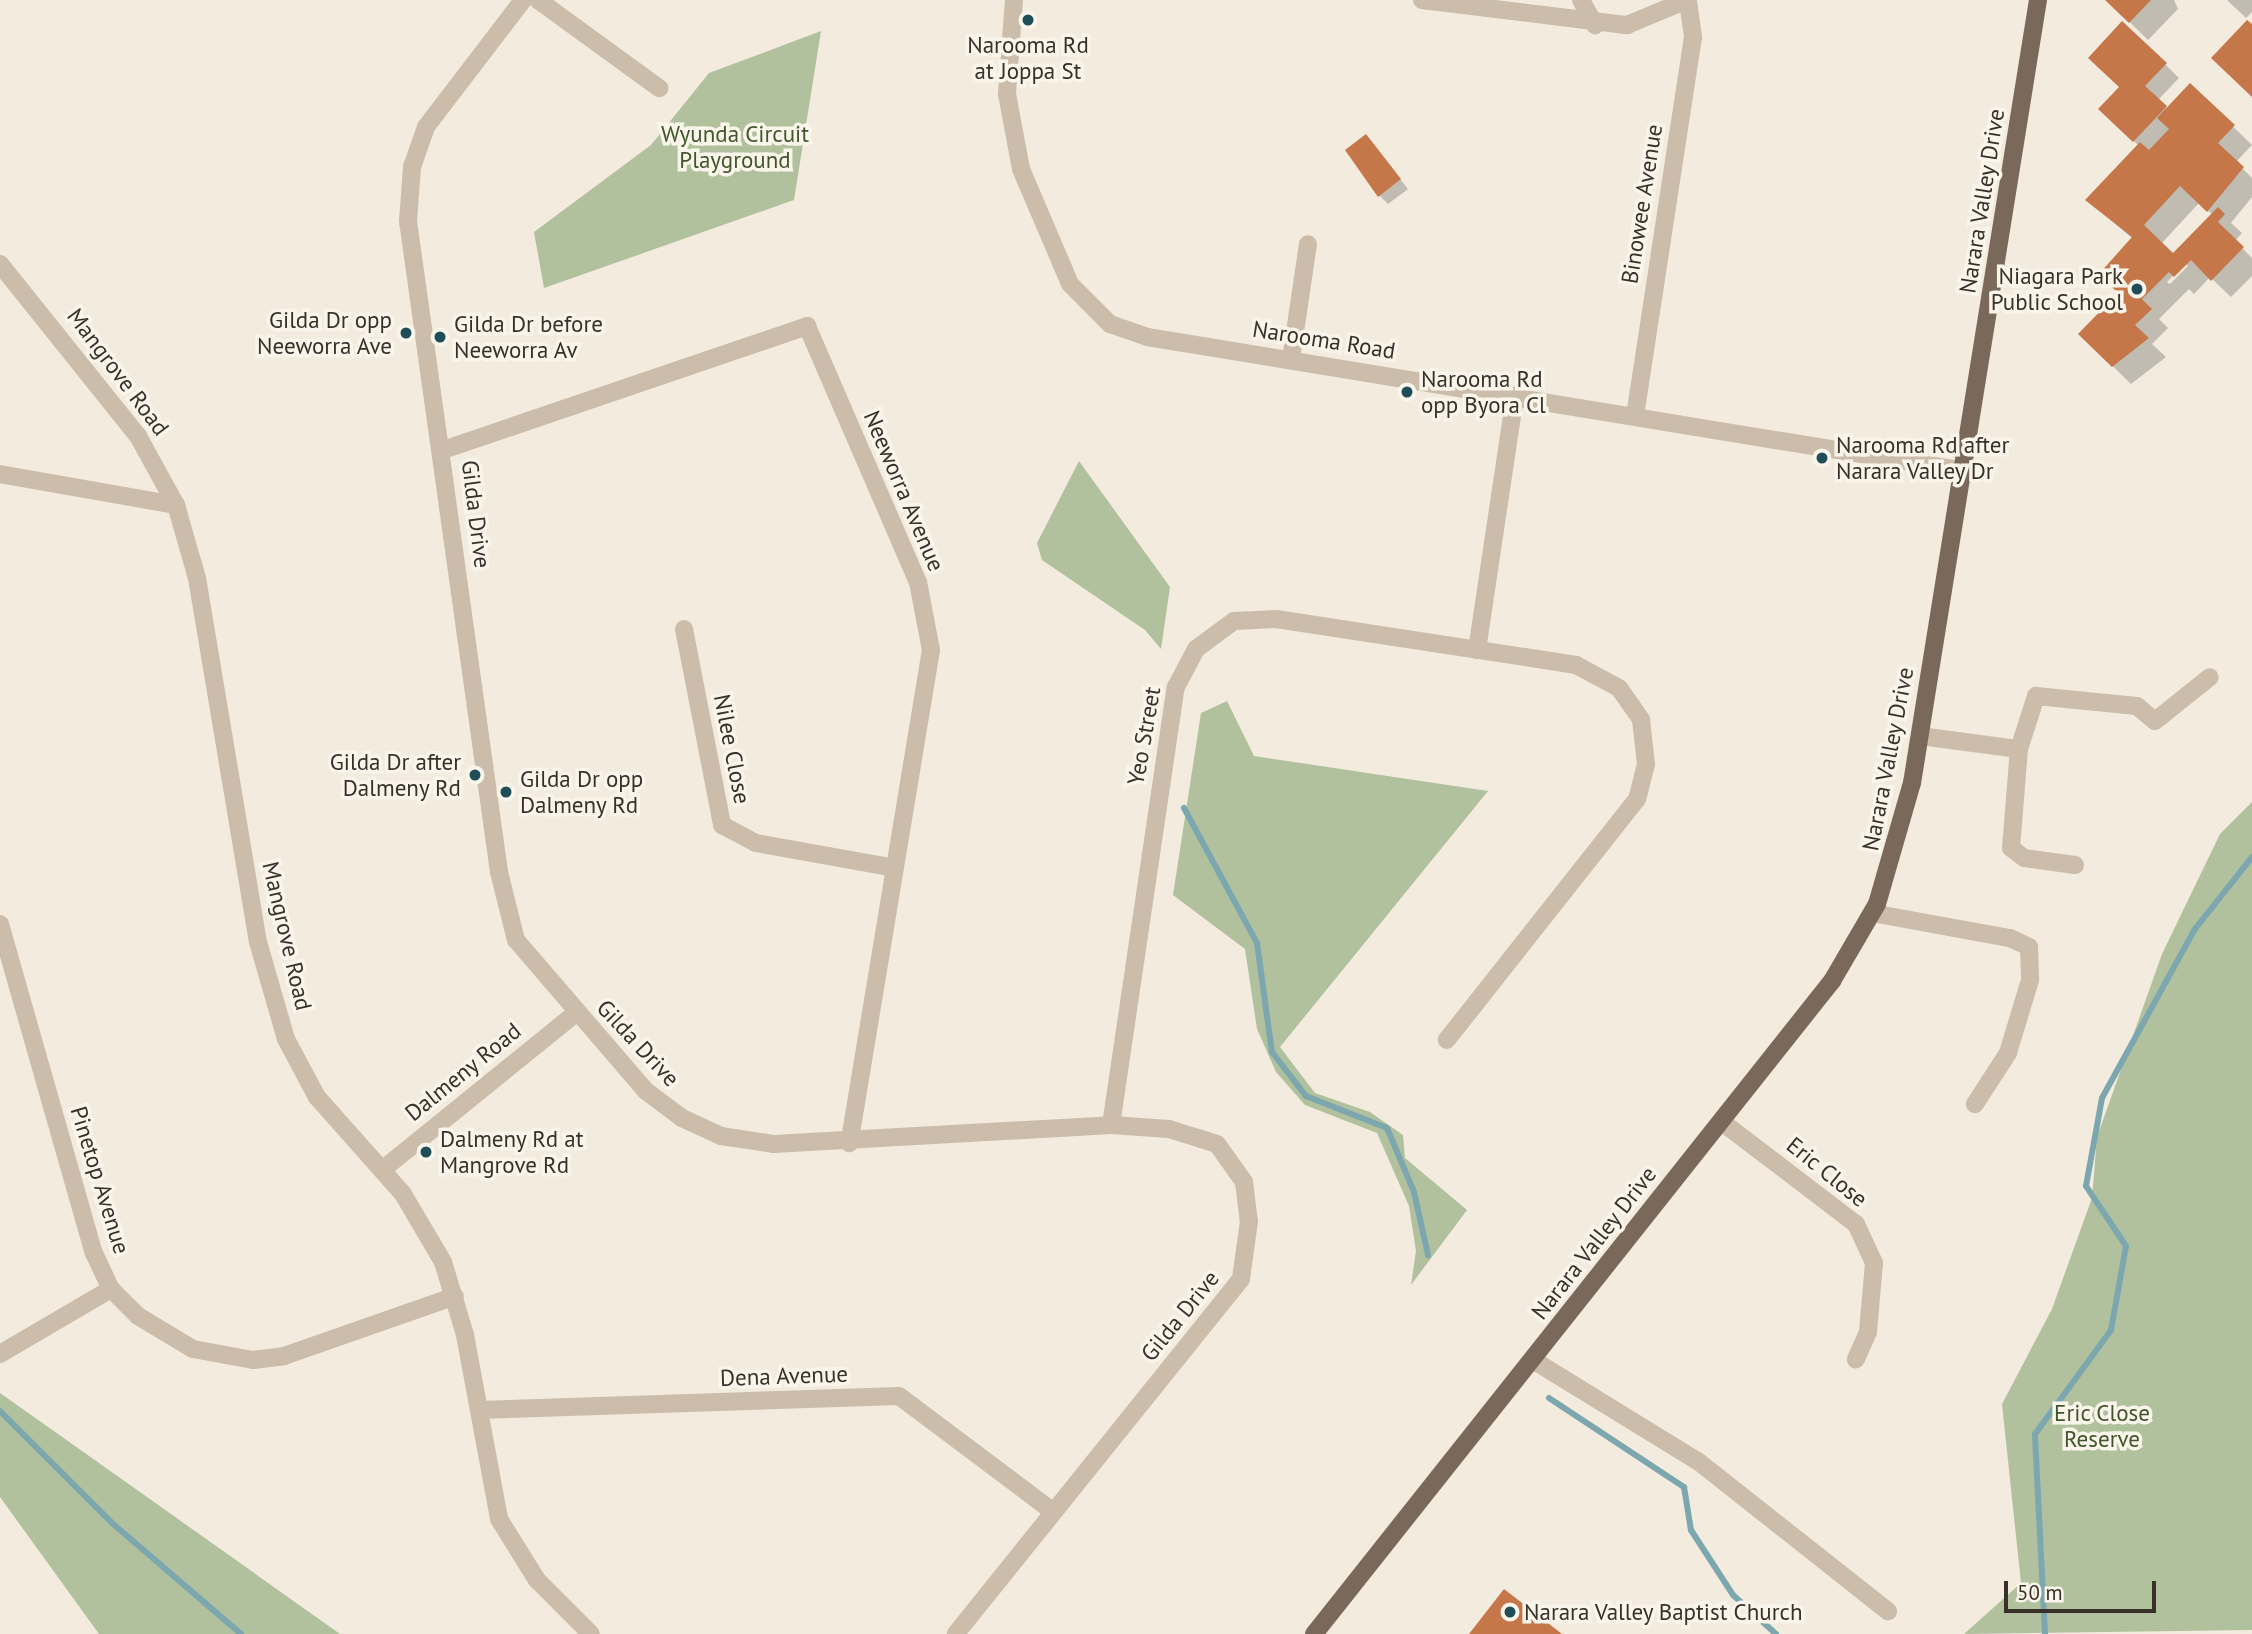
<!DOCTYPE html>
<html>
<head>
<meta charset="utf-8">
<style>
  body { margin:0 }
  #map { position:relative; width:2252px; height:1634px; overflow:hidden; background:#f2ebde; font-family:"PT Sans",sans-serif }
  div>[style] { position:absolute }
  .green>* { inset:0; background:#b1c19e }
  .shadow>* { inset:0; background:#0003 }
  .stream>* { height:6px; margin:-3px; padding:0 3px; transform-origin:3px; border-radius:3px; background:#7da7af }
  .building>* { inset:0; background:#c5774a }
  .minor>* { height:18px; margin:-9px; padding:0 9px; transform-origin:9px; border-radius:9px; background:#cbbdaa }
  .major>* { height:18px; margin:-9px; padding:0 9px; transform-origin:9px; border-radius:9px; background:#7a695a }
  .dots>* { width:19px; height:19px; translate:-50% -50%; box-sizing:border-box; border:4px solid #faf5ea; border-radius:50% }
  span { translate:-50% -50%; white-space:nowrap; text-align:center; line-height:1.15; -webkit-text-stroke:7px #faf5ea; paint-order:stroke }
  .poi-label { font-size:23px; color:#383029 }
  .right { translate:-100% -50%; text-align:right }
  .left { translate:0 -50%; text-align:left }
  .park-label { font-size:23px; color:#42562d }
  .street-label { font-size:23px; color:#383029 }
  .scale { position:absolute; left:2004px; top:1581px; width:152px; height:32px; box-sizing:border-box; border:4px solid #383029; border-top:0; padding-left:9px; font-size:21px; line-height:24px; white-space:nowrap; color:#383029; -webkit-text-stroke:5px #faf5ea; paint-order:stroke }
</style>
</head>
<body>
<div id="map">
  <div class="green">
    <div style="clip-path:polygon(821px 31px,794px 200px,544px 288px,534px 232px,651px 145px,709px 73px)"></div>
    <div style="clip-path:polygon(1079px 461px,1170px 587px,1161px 649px,1145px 630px,1042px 560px,1037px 543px)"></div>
    <div style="clip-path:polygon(1227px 701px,1254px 756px,1488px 791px,1280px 1047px,1315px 1093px,1370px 1112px,1403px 1135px,1405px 1158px,1467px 1210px,1411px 1285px,1416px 1251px,1409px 1206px,1377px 1133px,1305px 1105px,1276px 1072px,1257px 1029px,1245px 949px,1173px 895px,1201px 713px)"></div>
    <div style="clip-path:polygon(2252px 802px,2252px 1630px,1964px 1634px,2021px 1583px,2002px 1404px,2052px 1309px,2092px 1198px,2097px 1137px,2162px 954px,2220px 834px)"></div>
    <div style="clip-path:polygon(0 1393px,140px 1492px,340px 1634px,99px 1634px,0 1497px)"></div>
  </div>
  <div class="shadow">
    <div style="clip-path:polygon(2107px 0,2174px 0,2178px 9px,2148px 40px)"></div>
    <div style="clip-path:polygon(2227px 0,2252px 0,2252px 12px,2246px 18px)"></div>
    <div style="clip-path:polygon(evenodd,2165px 64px,2179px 78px,2158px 100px,2168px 109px,2190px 85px,2252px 145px,2236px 162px,2252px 178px,2252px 197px,2231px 223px,2242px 233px,2235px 241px,2252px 258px,2252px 276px,2231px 297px,2210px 277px,2194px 294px,2189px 289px,2159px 319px,2168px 328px,2152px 344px,2166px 357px,2131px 384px,2080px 334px,2121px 293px,2133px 239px,2088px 200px,2139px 146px,2101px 109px,2165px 64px,2199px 203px,2213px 215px,2173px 256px,2161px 244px,2199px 203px,2165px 64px,2185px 263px,2188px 266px,2170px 284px,2167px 282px,2185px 263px)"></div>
    <div style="clip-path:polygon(1366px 136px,1408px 189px,1388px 204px,1379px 195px)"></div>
  </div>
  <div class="stream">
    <div style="left:1184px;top:808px;width:153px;rotate:61.6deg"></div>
    <div style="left:1257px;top:943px;width:110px;rotate:82.2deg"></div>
    <div style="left:1272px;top:1052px;width:56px;rotate:52.3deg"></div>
    <div style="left:1306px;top:1096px;width:87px;rotate:21.6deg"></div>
    <div style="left:1387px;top:1128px;width:69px;rotate:67.1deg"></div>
    <div style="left:1414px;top:1192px;width:65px;rotate:77.5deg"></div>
    <div style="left:1549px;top:1398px;width:162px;rotate:33.4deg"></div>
    <div style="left:1684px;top:1487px;width:44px;rotate:80.8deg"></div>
    <div style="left:1691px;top:1530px;width:77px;rotate:57.1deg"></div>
    <div style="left:1733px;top:1595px;width:58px;rotate:42.2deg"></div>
    <div style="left:0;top:1411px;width:158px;rotate:45deg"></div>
    <div style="left:112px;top:1523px;width:170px;rotate:40.7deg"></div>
    <div style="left:2045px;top:1634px;width:200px;rotate:-92.9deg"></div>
    <div style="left:2035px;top:1434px;width:129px;rotate:-53.8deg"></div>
    <div style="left:2111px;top:1330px;width:85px;rotate:-79.9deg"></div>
    <div style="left:2126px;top:1246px;width:72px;rotate:-123.7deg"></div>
    <div style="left:2086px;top:1186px;width:89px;rotate:-79.7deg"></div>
    <div style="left:2102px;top:1098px;width:193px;rotate:-61.2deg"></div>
    <div style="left:2195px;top:929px;width:92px;rotate:-51.6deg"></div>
  </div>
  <div class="building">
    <div style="clip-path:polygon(2105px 0,2151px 0,2129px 23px)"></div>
    <div style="clip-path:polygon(2247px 20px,2252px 24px,2252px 97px,2211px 58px)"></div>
    <div style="clip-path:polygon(2122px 21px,2167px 63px,2145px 86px,2167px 106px,2133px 142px,2098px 109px,2119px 87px,2088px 58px)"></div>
    <div style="clip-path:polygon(2190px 83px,2235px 125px,2218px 143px,2244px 167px,2207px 212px,2180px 186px,2144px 225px,2173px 253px,2218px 207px,2225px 214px,2218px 222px,2244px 247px,2211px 281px,2191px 260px,2174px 277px,2169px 272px,2142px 299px,2152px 309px,2135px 325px,2149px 338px,2112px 367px,2078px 334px,2118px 293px,2099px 274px,2132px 237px,2085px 200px,2140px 142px,2149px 150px,2169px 129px,2157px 118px)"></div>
    <div style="clip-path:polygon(1366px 134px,1401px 179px,1378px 197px,1345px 150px)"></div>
    <div style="clip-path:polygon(1504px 1589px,1562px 1634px,1469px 1634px)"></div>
  </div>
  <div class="minor">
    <div style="left:523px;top:0;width:160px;rotate:127.4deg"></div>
    <div style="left:426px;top:127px;width:42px;rotate:109.3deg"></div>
    <div style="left:412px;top:167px;width:54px;rotate:94.2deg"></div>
    <div style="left:408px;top:221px;width:657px;rotate:82.04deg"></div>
    <div style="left:499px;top:872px;width:70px;rotate:76deg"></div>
    <div style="left:516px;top:940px;width:199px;rotate:49.3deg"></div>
    <div style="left:646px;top:1091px;width:45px;rotate:36.9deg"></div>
    <div style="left:682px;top:1118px;width:43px;rotate:24.8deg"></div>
    <div style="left:721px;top:1136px;width:54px;rotate:8.6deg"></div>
    <div style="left:774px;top:1144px;width:338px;rotate:-3.2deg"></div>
    <div style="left:1111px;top:1125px;width:58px;rotate:3.9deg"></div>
    <div style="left:1169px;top:1129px;width:50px;rotate:17.4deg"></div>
    <div style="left:1217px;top:1144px;width:47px;rotate:54.6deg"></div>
    <div style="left:1244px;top:1182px;width:39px;rotate:83deg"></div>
    <div style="left:1249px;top:1221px;width:59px;rotate:97.9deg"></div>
    <div style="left:1241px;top:1279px;width:455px;rotate:128.8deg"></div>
    <div style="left:538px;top:0;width:150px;rotate:36deg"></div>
    <div style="left:1014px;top:0;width:94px;rotate:94.3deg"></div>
    <div style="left:1007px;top:94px;width:76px;rotate:79.4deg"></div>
    <div style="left:1021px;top:169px;width:125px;rotate:66.9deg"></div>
    <div style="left:1070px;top:284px;width:57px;rotate:45deg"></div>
    <div style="left:1110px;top:324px;width:39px;rotate:19deg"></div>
    <div style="left:1147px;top:337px;width:828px;rotate:9.31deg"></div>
    <div style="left:1422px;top:0;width:207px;rotate:7deg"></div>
    <div style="left:1627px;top:25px;width:65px;rotate:-22.6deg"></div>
    <div style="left:1581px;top:0;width:29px;rotate:61deg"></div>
    <div style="left:0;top:264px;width:221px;rotate:51.3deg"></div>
    <div style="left:138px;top:436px;width:79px;rotate:61.2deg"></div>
    <div style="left:176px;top:505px;width:76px;rotate:74deg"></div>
    <div style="left:197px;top:578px;width:369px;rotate:80.5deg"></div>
    <div style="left:258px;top:942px;width:101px;rotate:73.9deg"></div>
    <div style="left:286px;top:1039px;width:66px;rotate:61.9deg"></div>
    <div style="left:317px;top:1097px;width:130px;rotate:48.4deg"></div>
    <div style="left:403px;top:1194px;width:79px;rotate:59.5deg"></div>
    <div style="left:443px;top:1262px;width:76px;rotate:73.2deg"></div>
    <div style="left:465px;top:1335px;width:187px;rotate:79.5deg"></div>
    <div style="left:499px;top:1519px;width:72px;rotate:58.1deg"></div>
    <div style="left:537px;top:1580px;width:76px;rotate:45deg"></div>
    <div style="left:1291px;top:359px;width:116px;rotate:-81.6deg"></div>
    <div style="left:1635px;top:416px;width:383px;rotate:-81.3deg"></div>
    <div style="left:1693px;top:37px;width:37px;rotate:-98deg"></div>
    <div style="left:443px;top:450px;width:385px;rotate:-18.8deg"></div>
    <div style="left:807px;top:326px;width:279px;rotate:66.6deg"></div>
    <div style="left:918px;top:582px;width:69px;rotate:79.2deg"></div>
    <div style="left:931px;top:650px;width:500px;rotate:99.4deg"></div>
    <div style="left:0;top:474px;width:179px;rotate:10deg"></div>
    <div style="left:684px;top:629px;width:200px;rotate:79deg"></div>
    <div style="left:722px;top:825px;width:38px;rotate:28deg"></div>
    <div style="left:756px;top:843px;width:141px;rotate:10.2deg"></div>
    <div style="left:1477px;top:650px;width:257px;rotate:-81.5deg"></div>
    <div style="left:1920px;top:736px;width:100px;rotate:7.5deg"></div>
    <div style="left:2075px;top:865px;width:51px;rotate:-172.2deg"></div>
    <div style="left:2024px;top:858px;width:16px;rotate:-142deg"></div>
    <div style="left:2011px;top:848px;width:99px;rotate:-85.4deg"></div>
    <div style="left:2019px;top:749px;width:56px;rotate:-72.2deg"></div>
    <div style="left:2036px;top:696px;width:101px;rotate:5.7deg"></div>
    <div style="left:2137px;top:706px;width:23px;rotate:40deg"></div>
    <div style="left:2155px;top:721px;width:70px;rotate:-38.7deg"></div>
    <div style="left:1872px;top:913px;width:140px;rotate:10.3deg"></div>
    <div style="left:2010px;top:938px;width:21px;rotate:25deg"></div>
    <div style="left:2029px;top:947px;width:33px;rotate:88deg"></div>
    <div style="left:2030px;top:980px;width:76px;rotate:106.8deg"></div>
    <div style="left:2008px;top:1053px;width:61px;rotate:122.9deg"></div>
    <div style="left:0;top:924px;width:342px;rotate:74.1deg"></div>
    <div style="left:94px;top:1253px;width:40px;rotate:65deg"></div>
    <div style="left:111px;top:1289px;width:38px;rotate:45deg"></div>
    <div style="left:138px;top:1316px;width:64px;rotate:31deg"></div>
    <div style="left:193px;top:1349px;width:61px;rotate:10.4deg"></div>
    <div style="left:253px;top:1360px;width:31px;rotate:-7deg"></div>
    <div style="left:284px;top:1356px;width:181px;rotate:-19.3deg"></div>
    <div style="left:1722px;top:1122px;width:168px;rotate:37.3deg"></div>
    <div style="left:1856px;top:1224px;width:43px;rotate:65.2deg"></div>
    <div style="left:1874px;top:1263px;width:69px;rotate:95deg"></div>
    <div style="left:1868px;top:1332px;width:30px;rotate:114deg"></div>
    <div style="left:1111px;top:1125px;width:443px;rotate:-81.6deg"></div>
    <div style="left:1176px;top:687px;width:43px;rotate:-62.2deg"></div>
    <div style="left:1196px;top:649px;width:47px;rotate:-36.4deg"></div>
    <div style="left:1234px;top:621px;width:42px;rotate:-2.7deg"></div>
    <div style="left:1276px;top:619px;width:304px;rotate:8.7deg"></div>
    <div style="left:1576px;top:665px;width:49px;rotate:28.1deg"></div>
    <div style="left:1619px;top:688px;width:39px;rotate:55deg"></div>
    <div style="left:1641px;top:720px;width:44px;rotate:83.5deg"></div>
    <div style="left:1646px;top:764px;width:36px;rotate:104deg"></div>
    <div style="left:1637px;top:799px;width:307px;rotate:128.3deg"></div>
    <div style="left:382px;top:1170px;width:250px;rotate:-39deg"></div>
    <div style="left:0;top:1354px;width:129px;rotate:-30.4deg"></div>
    <div style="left:1533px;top:1360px;width:195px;rotate:31.6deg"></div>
    <div style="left:1699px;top:1462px;width:241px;rotate:38.3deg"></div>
    <div style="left:479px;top:1410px;width:420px;rotate:-1.9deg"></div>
    <div style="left:899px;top:1396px;width:191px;rotate:36.9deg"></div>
  </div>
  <div class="major">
    <div style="left:1314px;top:1634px;width:834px;rotate:-51.58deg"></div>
    <div style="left:1832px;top:981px;width:89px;rotate:-59.7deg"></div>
    <div style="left:1877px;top:904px;width:126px;rotate:-73.9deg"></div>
    <div style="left:1912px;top:783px;width:793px;rotate:-80.86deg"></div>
  </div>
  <div class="dots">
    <div style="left:1028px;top:20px;background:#1f4e59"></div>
    <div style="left:2137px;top:289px;background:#1f4e59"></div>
    <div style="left:406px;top:333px;background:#1f4e59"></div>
    <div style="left:440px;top:337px;background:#1f4e59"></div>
    <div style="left:1407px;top:392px;background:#1f4e59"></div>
    <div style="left:1822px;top:458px;background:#1f4e59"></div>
    <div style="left:475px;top:775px;background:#1f4e59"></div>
    <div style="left:506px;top:792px;background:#1f4e59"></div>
    <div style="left:426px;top:1152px;background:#1f4e59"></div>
    <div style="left:1510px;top:1612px;background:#1f4e59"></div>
  </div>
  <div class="poi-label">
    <span style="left:1028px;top:58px">Narooma Rd<br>at Joppa St</span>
    <span class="right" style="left:2123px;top:289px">Niagara Park<br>Public School</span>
    <span class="right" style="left:392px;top:333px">Gilda Dr opp<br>Neeworra Ave</span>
    <span class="left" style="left:454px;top:337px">Gilda Dr before<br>Neeworra Av</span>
    <span class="left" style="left:1421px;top:392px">Narooma Rd<br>opp Byora Cl</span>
    <span class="left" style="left:1836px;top:458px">Narooma Rd after<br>Narara Valley Dr</span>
    <span class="right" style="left:461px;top:775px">Gilda Dr after<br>Dalmeny Rd</span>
    <span class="left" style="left:520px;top:792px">Gilda Dr opp<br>Dalmeny Rd</span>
    <span class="left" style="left:440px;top:1152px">Dalmeny Rd at<br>Mangrove Rd</span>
    <span class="left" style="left:1524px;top:1612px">Narara Valley Baptist Church</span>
  </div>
  <div class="park-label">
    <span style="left:735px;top:147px">Wyunda Circuit<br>Playground</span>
    <span style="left:2102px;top:1426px">Eric Close<br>Reserve</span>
  </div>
  <div class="street-label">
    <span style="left:1982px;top:201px;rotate:-81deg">Narara Valley Drive</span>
    <span style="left:1642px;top:204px;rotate:-81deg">Binowee Avenue</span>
    <span style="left:1324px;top:340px;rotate:9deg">Narooma Road</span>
    <span style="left:118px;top:372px;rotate:53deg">Mangrove Road</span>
    <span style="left:904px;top:491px;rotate:67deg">Neeworra Avenue</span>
    <span style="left:476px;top:514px;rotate:83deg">Gilda Drive</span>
    <span style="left:1144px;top:736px;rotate:-80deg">Yeo Street</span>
    <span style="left:732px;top:749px;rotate:79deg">Nilee Close</span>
    <span style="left:1888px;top:759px;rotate:-79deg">Narara Valley Drive</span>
    <span style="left:287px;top:936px;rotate:77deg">Mangrove Road</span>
    <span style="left:638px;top:1043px;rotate:47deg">Gilda Drive</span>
    <span style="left:463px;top:1072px;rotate:-39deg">Dalmeny Road</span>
    <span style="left:1827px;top:1172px;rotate:39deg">Eric Close</span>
    <span style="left:100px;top:1180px;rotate:73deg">Pinetop Avenue</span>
    <span style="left:1594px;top:1243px;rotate:-52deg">Narara Valley Drive</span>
    <span style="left:1180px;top:1316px;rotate:-51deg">Gilda Drive</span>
    <span style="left:784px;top:1376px;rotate:-2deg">Dena Avenue</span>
  </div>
  <div class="scale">50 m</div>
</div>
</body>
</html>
